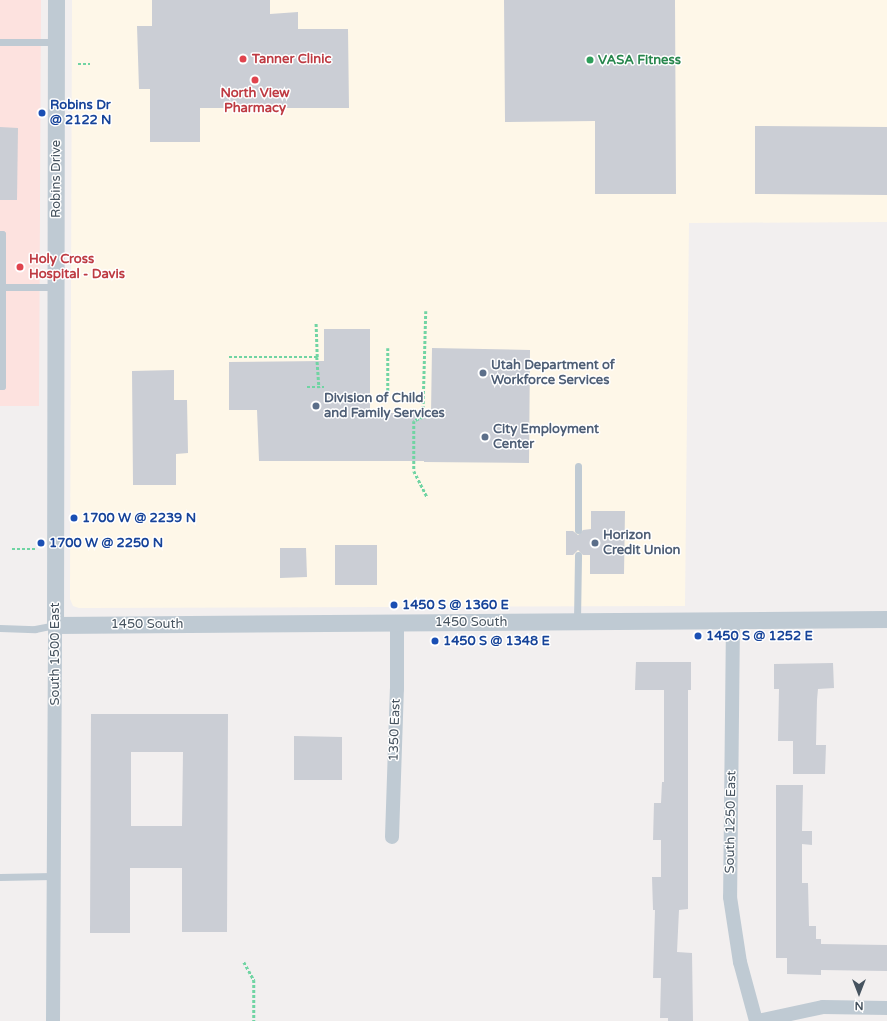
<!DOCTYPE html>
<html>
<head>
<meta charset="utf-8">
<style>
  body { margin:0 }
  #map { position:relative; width:887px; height:1021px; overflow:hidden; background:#f2efef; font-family:"Varela Round",sans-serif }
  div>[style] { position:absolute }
  .commercial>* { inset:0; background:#fef7e8 }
  .medical>* { inset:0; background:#fde2df }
  .building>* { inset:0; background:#cbced5 }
  .path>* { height:2.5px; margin-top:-1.25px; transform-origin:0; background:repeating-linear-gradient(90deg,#70d4a3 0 3px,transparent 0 5px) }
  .service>* { height:7px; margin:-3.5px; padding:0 3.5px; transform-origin:3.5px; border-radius:3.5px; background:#bfcad3 }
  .minor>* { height:14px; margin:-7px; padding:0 7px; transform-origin:7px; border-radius:7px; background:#bfcad3 }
  .tertiary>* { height:17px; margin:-8.5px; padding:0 8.5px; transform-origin:8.5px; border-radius:8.5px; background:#bfcad3 }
  .dots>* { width:11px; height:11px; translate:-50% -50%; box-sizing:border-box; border:2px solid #fff; border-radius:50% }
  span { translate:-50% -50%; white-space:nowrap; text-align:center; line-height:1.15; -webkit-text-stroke:3px #fff; paint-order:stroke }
  .health-label { font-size:13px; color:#be3a42; font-weight:700 }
  .left { translate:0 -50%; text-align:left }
  .leisure-label { font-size:13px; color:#27864d; font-weight:700 }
  .transit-label { font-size:13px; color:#164399; font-weight:700 }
  .street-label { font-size:13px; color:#46535f }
  .service-label { font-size:13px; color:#4e5e75; font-weight:700 }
  .north { position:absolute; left:839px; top:973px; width:40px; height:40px; -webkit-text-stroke:3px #fff; paint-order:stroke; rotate:180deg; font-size:11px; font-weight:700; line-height:16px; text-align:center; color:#46535f }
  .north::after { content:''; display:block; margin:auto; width:14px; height:18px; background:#46535f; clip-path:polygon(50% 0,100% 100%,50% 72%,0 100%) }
</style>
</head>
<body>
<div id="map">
  <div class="commercial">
    <div style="clip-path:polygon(72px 0,887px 0,887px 222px,689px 223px,685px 606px,79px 608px,73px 606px,70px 599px)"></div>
  </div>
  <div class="medical">
    <div style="clip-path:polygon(0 0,41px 0,39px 406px,0 406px)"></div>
  </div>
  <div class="building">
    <div style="clip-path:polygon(152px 0,270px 0,270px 14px,298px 12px,298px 29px,348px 29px,349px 108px,200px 108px,200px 142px,150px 142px,150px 89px,139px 89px,137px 26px,152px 26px)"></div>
    <div style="clip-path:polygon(504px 0,675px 0,676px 194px,595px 194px,595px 121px,505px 122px)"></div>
    <div style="clip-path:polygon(755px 126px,887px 127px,887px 195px,755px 194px)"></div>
    <div style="clip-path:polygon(0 127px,18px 128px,17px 200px,0 200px)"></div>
    <div style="clip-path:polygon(324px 329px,370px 329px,370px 413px,431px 413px,432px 348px,530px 350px,529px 463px,424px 462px,424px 461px,259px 461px,257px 410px,229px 410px,229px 362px,324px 361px)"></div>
    <div style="clip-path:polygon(174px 370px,174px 400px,187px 400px,188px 453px,176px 454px,176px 485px,133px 485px,132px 371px)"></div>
    <div style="clip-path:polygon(591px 511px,625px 511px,624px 574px,590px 574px,590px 555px,583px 555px,578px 550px,573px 555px,566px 555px,566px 531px,573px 531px,578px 535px,583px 530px,591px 529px)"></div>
    <div style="clip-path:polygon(335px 545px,377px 545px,377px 585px,335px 585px)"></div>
    <div style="clip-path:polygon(280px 548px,306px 548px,307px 577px,280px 578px)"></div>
    <div style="clip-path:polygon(636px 662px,691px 662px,691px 690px,688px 690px,688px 909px,679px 910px,677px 952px,692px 953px,693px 1021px,668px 1021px,668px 1018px,660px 1018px,661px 978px,653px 978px,655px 910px,653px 910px,652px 877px,661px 877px,661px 840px,653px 840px,654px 803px,661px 803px,662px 782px,664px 782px,664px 690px,635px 690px)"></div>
    <div style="clip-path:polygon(833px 663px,834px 688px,818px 689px,817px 700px,816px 745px,826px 745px,825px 774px,793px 774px,793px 741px,778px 741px,779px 689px,774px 689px,774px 664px)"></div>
    <div style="clip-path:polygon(evenodd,91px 714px,228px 714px,227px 932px,182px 932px,182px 868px,130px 868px,130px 933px,90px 933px,91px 714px,131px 752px,183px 752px,182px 826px,131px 826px,131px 752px)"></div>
    <div style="clip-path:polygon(294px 736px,342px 737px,342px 780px,294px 780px)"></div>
    <div style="clip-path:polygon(776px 785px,803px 785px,802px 831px,812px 831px,812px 845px,802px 844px,802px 883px,808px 883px,809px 926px,816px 926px,816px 939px,821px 939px,821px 944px,887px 945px,887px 971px,821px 970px,821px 975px,787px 974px,787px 958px,776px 958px)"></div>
  </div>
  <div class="path">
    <div style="left:78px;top:64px;width:12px"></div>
    <div style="left:426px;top:311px;width:106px;rotate:91.6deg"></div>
    <div style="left:423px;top:417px;width:10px;rotate:156deg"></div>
    <div style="left:414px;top:421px;width:50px;rotate:90deg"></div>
    <div style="left:414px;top:471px;width:30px;rotate:63deg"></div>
    <div style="left:388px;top:348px;width:47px;rotate:90deg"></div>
    <div style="left:229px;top:357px;width:88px"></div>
    <div style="left:317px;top:357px;width:35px;rotate:-92deg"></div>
    <div style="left:317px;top:357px;width:31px;rotate:86deg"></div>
    <div style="left:307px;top:387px;width:17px"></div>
    <div style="left:12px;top:549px;width:23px"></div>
    <div style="left:244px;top:962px;width:21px;rotate:61deg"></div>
    <div style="left:254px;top:980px;width:41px;rotate:90deg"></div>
  </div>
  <div class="service">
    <div style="left:0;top:42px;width:56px"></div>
    <div style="left:0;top:234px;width:2px"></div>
    <div style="left:2px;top:234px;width:152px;rotate:90deg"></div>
    <div style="left:2px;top:386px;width:2px;rotate:180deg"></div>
    <div style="left:0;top:287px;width:56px"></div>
    <div style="left:578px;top:530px;width:64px;rotate:-90deg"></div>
    <div style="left:577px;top:621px;width:66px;rotate:-89.1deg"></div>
    <div style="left:0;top:628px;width:35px;rotate:2deg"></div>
    <div style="left:35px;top:629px;width:20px;rotate:-11deg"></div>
    <div style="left:0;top:877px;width:53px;rotate:-1.1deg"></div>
  </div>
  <div class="minor">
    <div style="left:733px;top:620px;width:277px;rotate:90.6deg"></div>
    <div style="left:730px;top:897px;width:66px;rotate:81.3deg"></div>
    <div style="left:740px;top:962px;width:61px;rotate:74.8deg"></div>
    <div style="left:392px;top:837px;width:148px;rotate:-88.1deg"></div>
    <div style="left:397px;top:689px;width:66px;rotate:-90deg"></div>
    <div style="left:53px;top:1021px;width:396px;rotate:-89.7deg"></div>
    <div style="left:758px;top:1021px;width:66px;rotate:-12.2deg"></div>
    <div style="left:823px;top:1007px;width:64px;rotate:0.9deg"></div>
  </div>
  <div class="tertiary">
    <div style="left:56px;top:0;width:625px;rotate:90.09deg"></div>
    <div style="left:55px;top:625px;width:832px;rotate:-0.41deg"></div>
  </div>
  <div class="dots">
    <div style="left:243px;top:59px;background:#e0444e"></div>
    <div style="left:590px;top:60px;background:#2e9e5b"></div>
    <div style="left:255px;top:80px;background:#e0444e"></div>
    <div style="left:42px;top:113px;background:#1a4fb4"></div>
    <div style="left:20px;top:267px;background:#e0444e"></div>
    <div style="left:483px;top:373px;background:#5c6f8a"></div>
    <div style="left:316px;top:406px;background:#5c6f8a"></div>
    <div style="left:485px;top:437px;background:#5c6f8a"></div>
    <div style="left:74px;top:518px;background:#1a4fb4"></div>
    <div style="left:41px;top:543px;background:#1a4fb4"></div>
    <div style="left:595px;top:543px;background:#5c6f8a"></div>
    <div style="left:394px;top:605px;background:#1a4fb4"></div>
    <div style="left:698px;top:636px;background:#1a4fb4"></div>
    <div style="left:435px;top:641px;background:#1a4fb4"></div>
  </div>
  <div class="health-label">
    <span class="left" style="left:252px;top:59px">Tanner Clinic</span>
    <span style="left:255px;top:101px">North View<br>Pharmacy</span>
    <span class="left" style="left:29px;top:267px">Holy Cross<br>Hospital - Davis</span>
  </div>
  <div class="leisure-label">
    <span class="left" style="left:598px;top:60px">VASA Fitness</span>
  </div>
  <div class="transit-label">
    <span class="left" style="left:50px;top:113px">Robins Dr<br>@ 2122 N</span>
    <span class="left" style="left:82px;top:518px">1700 W @ 2239 N</span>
    <span class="left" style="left:49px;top:543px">1700 W @ 2250 N</span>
    <span class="left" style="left:402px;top:605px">1450 S @ 1360 E</span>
    <span class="left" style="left:706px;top:636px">1450 S @ 1252 E</span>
    <span class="left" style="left:443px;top:641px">1450 S @ 1348 E</span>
  </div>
  <div class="street-label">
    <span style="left:56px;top:179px;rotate:-90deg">Robins Drive</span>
    <span style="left:471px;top:622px">1450 South</span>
    <span style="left:147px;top:624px">1450 South</span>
    <span style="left:55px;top:654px;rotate:-90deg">South 1500 East</span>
    <span style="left:395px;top:730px;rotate:-88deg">1350 East</span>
    <span style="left:731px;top:822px;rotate:-89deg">South 1250 East</span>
  </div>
  <div class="service-label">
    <span class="left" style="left:491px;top:373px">Utah Department of<br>Workforce Services</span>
    <span class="left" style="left:324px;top:406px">Division of Child<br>and Family Services</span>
    <span class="left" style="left:493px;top:437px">City Employment<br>Center</span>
    <span class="left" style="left:603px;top:543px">Horizon<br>Credit Union</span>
  </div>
  <div class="north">N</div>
</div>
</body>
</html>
